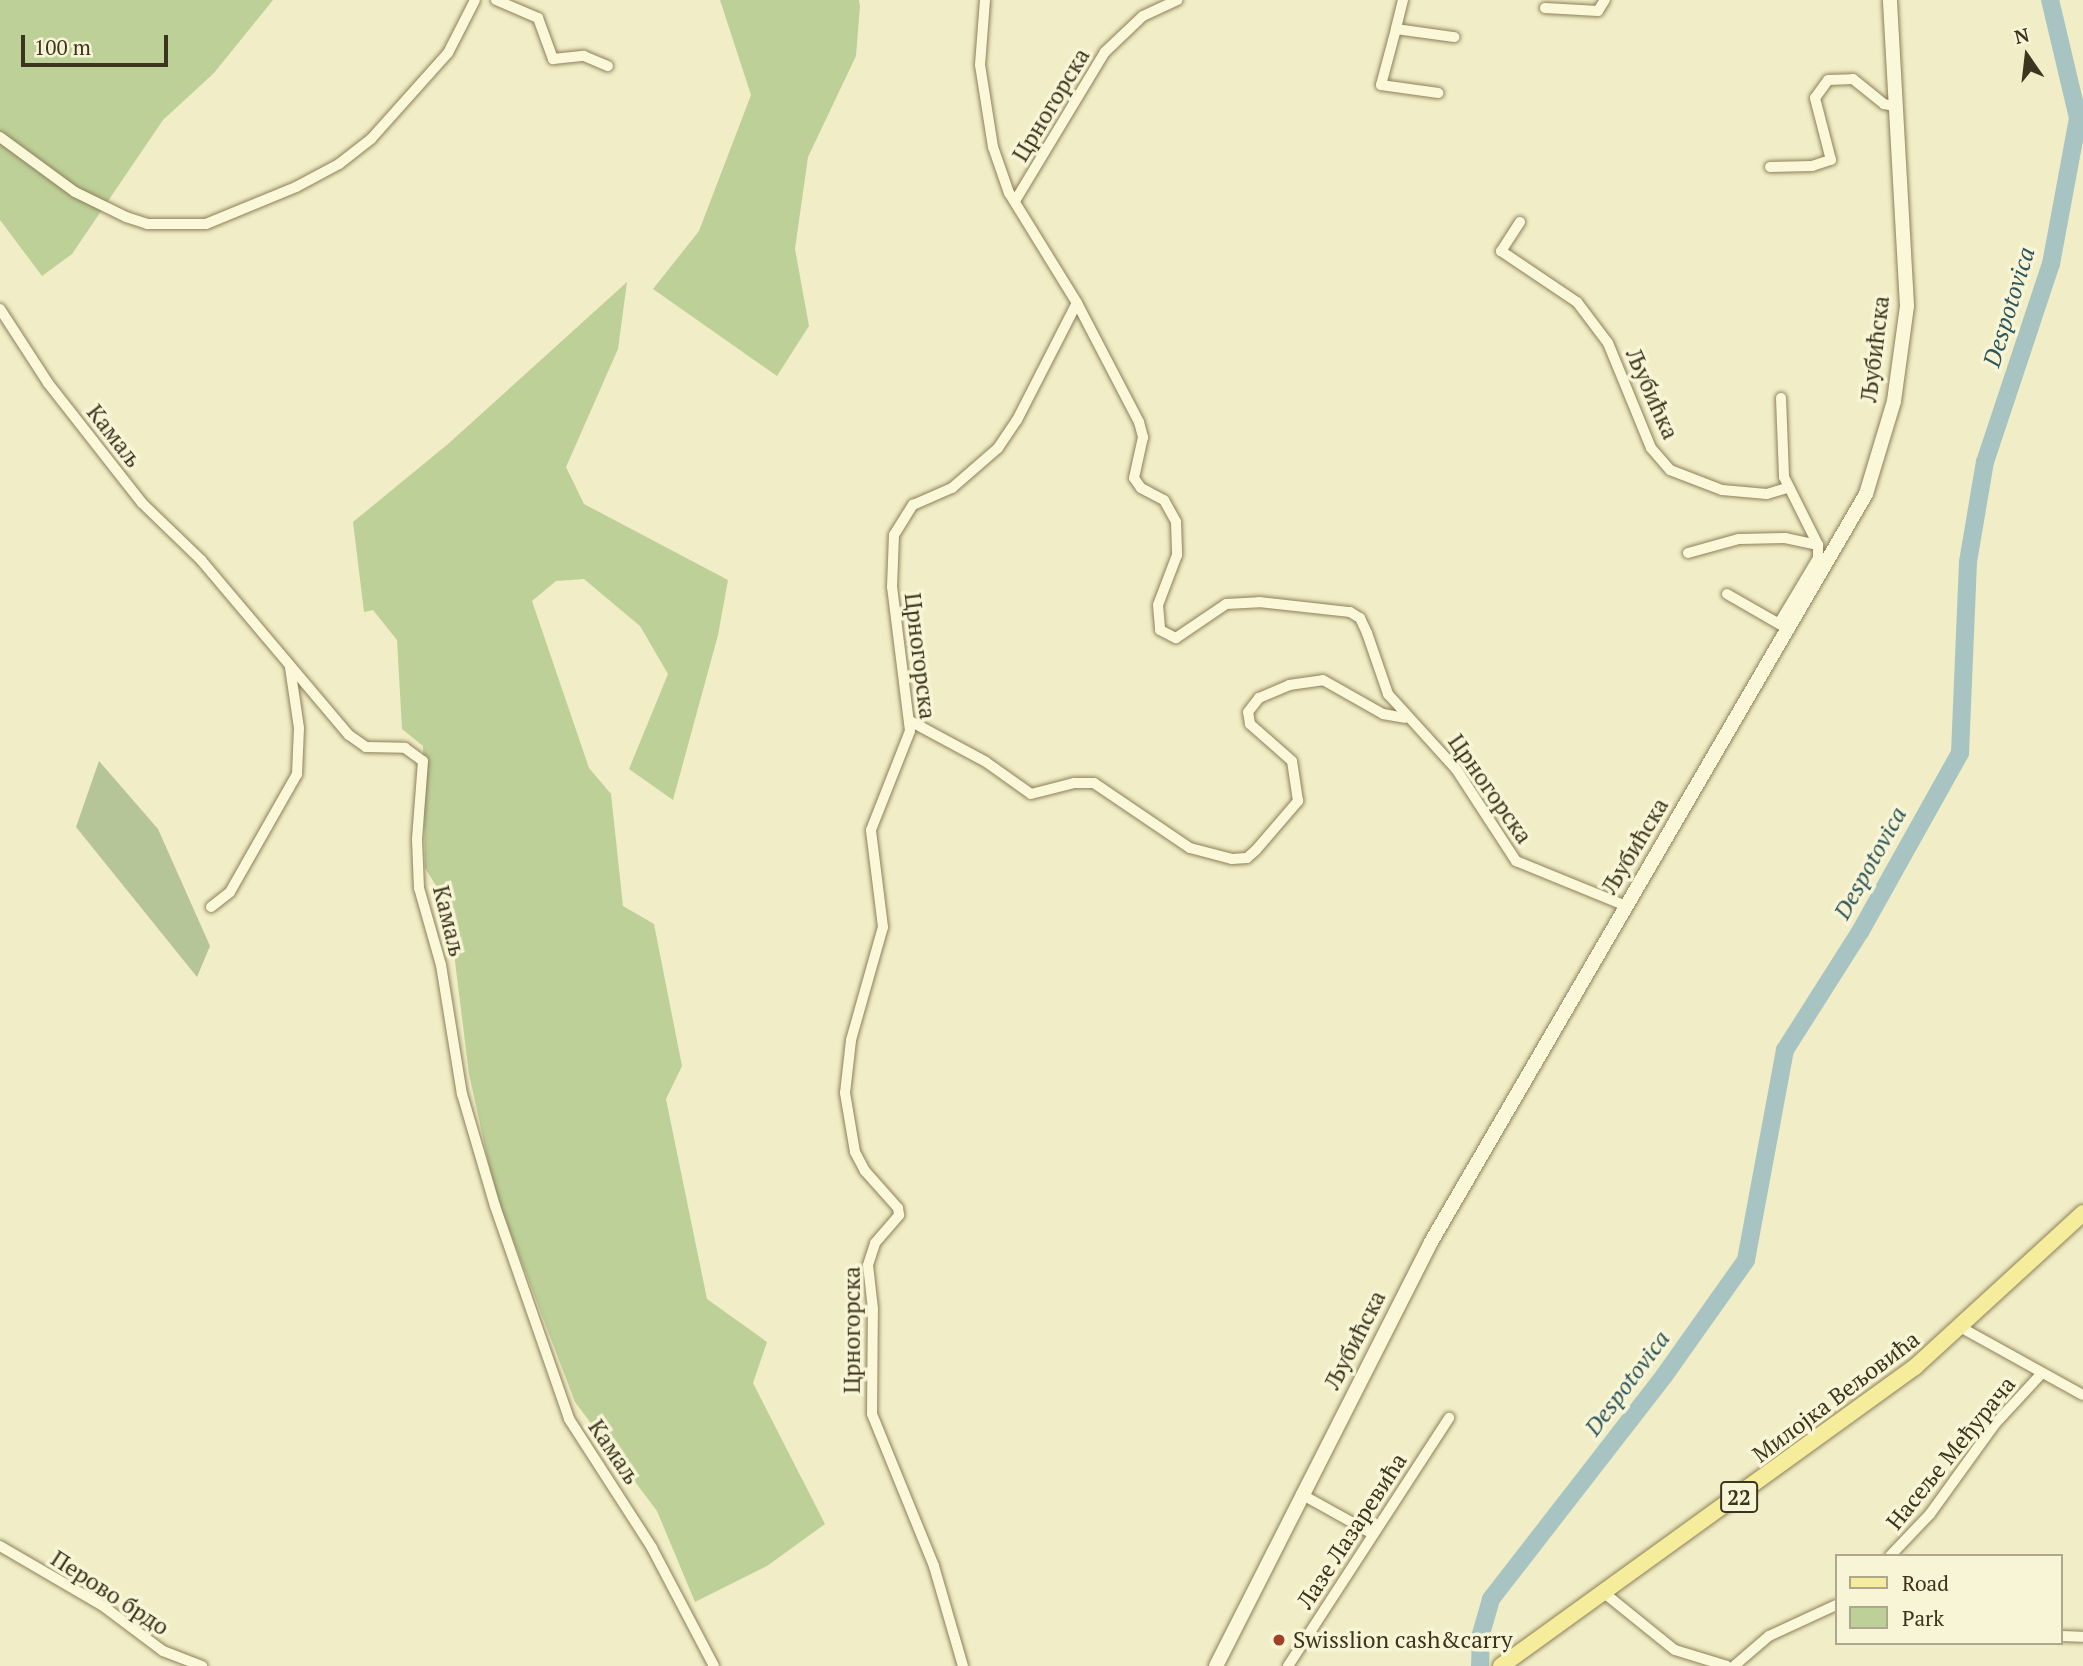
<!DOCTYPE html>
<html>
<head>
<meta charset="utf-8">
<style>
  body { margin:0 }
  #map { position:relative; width:2083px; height:1666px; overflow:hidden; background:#f1edc6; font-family:"PT Serif",serif }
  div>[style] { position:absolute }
  .green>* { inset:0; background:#bdd098 }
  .cemetery>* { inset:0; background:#b6c598 }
  .river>* { height:18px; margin:-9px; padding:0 9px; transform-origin:9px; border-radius:9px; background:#a7c4c2 }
  .roads { filter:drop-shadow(0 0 2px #8d805a) drop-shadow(0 0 2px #8d805a) }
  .street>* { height:10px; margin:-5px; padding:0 5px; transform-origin:5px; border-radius:5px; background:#fbf8da }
  .secondary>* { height:14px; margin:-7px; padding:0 7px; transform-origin:7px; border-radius:7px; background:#fbf8da }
  .primary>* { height:16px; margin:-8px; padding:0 8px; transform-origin:8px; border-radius:8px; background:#f5ed9c }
  .dots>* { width:19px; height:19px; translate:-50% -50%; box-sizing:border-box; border:4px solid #f8f5d6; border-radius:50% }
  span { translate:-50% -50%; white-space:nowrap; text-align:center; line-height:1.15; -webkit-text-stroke:7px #f8f5d6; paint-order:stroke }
  .shield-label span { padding:2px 5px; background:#f8f5d6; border:2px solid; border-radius:5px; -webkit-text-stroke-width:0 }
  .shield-label { font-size:21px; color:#3d341f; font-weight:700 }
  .street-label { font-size:23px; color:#3d341f }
  .poi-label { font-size:23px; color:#3d341f }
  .left { translate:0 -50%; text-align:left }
  .water-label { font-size:24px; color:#2d565d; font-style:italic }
  .legend { position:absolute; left:1835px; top:1554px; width:228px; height:91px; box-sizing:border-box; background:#f8f5d6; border:2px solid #ada88d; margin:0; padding:9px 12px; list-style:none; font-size:21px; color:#3d341f }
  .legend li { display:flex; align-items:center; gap:14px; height:35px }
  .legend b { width:35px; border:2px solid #ada88d }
  .north { position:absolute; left:1992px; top:21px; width:70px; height:70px; -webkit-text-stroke:5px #f8f5d6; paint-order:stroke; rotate:346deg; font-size:19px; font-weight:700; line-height:28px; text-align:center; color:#3d341f }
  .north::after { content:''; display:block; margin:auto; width:24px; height:32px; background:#3d341f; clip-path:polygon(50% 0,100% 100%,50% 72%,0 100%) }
  .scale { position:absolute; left:21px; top:35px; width:147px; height:32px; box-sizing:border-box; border:4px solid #3d341f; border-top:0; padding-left:9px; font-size:21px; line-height:24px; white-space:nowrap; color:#3d341f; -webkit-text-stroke:5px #f8f5d6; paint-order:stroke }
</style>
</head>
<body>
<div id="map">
  <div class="green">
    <div style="clip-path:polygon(0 0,273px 0,214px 73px,163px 120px,72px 254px,42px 276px,0 220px)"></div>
    <div style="clip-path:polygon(720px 0,859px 0,860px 6px,856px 56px,808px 157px,795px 249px,809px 326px,777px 376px,653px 289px,699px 231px,751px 95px)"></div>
    <div style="clip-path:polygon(627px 282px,618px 349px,566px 467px,584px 504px,728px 580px,718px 635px,673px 800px,629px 769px,668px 674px,640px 626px,584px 579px,556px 581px,532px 601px,589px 768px,611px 794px,623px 906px,654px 924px,682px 1066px,666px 1099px,707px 1299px,767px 1342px,753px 1383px,825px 1524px,767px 1566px,695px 1602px,657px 1511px,575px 1402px,495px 1192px,469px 1074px,448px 905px,425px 868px,423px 746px,402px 729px,397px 640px,373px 610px,364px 612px,353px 522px,448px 444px)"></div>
  </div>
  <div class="cemetery">
    <div style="clip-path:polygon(99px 761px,158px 829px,210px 946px,197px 977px,76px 827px)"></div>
  </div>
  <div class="river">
    <div style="left:1480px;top:1666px;width:32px;rotate:-88deg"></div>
    <div style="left:1481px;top:1634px;width:36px;rotate:-74deg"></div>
    <div style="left:1491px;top:1599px;width:282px;rotate:-52.2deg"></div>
    <div style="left:1664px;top:1376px;width:142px;rotate:-54.7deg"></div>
    <div style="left:1746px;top:1260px;width:214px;rotate:-79.5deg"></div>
    <div style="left:1785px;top:1050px;width:140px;rotate:-57.6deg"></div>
    <div style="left:1860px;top:932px;width:205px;rotate:-60.8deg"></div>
    <div style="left:1960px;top:753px;width:191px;rotate:-87.6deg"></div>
    <div style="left:1968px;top:562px;width:101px;rotate:-80.4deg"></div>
    <div style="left:1985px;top:462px;width:209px;rotate:-71.6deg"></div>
    <div style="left:2051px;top:264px;width:148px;rotate:-79.5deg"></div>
    <div style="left:2078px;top:118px;width:121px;rotate:-103.3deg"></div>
  </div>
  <div class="roads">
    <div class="street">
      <div style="left:496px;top:0;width:46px;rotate:23.2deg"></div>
      <div style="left:538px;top:18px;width:44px;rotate:69.9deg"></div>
      <div style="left:553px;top:59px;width:31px;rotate:-6deg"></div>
      <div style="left:584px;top:56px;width:26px;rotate:23deg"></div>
      <div style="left:1403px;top:0;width:30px;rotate:104deg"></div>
      <div style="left:1396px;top:29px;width:59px;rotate:7.9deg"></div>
      <div style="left:1545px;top:8px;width:53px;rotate:3.2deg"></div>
      <div style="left:1598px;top:11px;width:13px;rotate:-58deg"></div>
      <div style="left:1396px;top:29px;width:58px;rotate:105deg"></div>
      <div style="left:1381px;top:85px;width:58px;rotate:8deg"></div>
      <div style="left:0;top:137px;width:93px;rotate:36.3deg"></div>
      <div style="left:75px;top:192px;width:57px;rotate:26.1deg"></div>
      <div style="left:126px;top:217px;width:22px;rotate:18deg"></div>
      <div style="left:147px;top:224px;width:59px"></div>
      <div style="left:206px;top:224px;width:97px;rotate:-22.3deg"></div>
      <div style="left:296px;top:187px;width:49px;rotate:-28.1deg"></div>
      <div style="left:339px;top:164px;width:41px;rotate:-38deg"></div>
      <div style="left:371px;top:139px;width:115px;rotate:-48.2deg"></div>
      <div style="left:448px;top:53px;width:59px;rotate:-63deg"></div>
      <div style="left:1770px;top:167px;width:42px;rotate:-1.4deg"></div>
      <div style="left:1812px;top:166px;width:20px;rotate:-18deg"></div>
      <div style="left:1831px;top:160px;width:64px;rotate:-104.5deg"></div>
      <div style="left:1815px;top:98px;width:22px;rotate:-54deg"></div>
      <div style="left:1828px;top:80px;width:25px;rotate:-2deg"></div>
      <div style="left:1853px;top:79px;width:40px;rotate:39deg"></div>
      <div style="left:1884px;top:104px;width:13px;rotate:13deg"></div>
      <div style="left:1015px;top:201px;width:174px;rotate:-58.9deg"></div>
      <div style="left:1105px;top:52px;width:52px;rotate:-43.5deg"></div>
      <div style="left:1143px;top:16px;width:38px;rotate:-25deg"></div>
      <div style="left:1520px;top:222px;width:35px;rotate:123deg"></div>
      <div style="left:1501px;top:251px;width:92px;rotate:33.9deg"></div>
      <div style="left:1577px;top:302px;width:51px;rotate:52.9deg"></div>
      <div style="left:1608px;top:343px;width:113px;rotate:67.7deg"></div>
      <div style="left:1651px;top:448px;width:29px;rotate:49deg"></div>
      <div style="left:1670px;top:470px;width:56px;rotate:21deg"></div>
      <div style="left:1722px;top:490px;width:45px;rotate:5.1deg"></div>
      <div style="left:1767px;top:494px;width:21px;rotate:-17deg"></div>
      <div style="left:1077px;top:303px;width:134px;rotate:62.5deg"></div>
      <div style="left:1139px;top:422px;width:16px;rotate:75deg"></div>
      <div style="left:1143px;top:437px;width:42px;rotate:102.4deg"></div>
      <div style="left:1134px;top:478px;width:12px;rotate:55deg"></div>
      <div style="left:1141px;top:488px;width:26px;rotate:28deg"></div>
      <div style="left:1164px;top:500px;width:25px;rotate:61deg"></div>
      <div style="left:1176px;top:522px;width:33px;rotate:88deg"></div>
      <div style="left:1177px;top:555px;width:53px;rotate:110.8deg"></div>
      <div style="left:1158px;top:605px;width:25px;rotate:85deg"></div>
      <div style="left:1160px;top:630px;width:18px;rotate:27deg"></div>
      <div style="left:1176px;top:638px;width:60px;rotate:-34.2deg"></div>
      <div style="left:1226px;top:604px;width:33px;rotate:-3deg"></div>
      <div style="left:1259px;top:602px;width:92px;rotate:6.3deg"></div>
      <div style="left:1350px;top:612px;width:12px;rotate:31deg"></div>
      <div style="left:1360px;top:618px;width:17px;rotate:65deg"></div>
      <div style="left:1367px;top:633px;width:65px;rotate:71deg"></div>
      <div style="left:1388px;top:694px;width:101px;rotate:47.8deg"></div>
      <div style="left:1456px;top:769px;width:110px;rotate:56.9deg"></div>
      <div style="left:1516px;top:861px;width:119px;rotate:22.2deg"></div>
      <div style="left:0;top:309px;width:88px;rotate:57deg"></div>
      <div style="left:48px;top:383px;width:152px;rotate:51.9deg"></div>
      <div style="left:142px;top:503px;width:82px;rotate:44deg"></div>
      <div style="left:201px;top:560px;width:229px;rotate:49.8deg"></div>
      <div style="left:349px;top:735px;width:21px;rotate:35deg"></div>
      <div style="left:366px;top:747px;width:39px;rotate:1deg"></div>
      <div style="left:405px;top:748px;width:22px;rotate:36deg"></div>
      <div style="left:423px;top:761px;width:78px;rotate:94.4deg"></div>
      <div style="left:417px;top:839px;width:49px;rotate:87.7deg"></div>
      <div style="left:419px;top:888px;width:80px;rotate:74.1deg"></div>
      <div style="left:441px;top:965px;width:131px;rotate:80.8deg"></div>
      <div style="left:462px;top:1094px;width:117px;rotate:73.6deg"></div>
      <div style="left:495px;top:1206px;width:225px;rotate:70.8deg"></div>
      <div style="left:569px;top:1419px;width:153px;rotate:57.2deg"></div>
      <div style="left:652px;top:1548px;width:133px;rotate:62.3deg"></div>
      <div style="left:1781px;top:398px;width:79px;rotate:87.8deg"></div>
      <div style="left:1784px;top:477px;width:76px;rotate:63.4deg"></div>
      <div style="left:1818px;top:545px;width:13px;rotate:90deg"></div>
      <div style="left:1818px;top:558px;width:72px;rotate:120.8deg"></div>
      <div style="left:1781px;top:620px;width:13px;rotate:51deg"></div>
      <div style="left:1688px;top:553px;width:53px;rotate:-15.4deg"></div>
      <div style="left:1739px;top:539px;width:46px;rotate:-1.2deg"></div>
      <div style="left:1785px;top:538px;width:34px;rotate:12deg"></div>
      <div style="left:1727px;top:594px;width:62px;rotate:29.9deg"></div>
      <div style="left:910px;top:721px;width:86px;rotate:28.3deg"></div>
      <div style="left:986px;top:762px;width:55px;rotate:35.4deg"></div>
      <div style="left:1031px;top:794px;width:44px;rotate:-14.3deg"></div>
      <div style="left:1074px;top:783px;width:20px"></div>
      <div style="left:1094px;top:783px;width:116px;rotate:34.1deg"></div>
      <div style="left:1190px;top:848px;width:43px;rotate:14.7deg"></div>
      <div style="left:1232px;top:859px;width:15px;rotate:-4deg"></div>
      <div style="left:1247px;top:858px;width:12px;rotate:-42deg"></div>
      <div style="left:1256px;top:850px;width:65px;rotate:-49.4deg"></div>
      <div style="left:1298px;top:801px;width:40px;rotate:-98.5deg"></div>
      <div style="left:1292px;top:761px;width:56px;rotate:-138.6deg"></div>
      <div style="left:1250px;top:724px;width:12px;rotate:-99deg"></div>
      <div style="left:1248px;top:712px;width:18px;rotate:-52deg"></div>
      <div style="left:1259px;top:698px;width:33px;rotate:-23deg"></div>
      <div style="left:1289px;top:685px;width:34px;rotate:-8deg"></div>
      <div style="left:1323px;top:680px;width:69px;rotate:29.5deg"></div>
      <div style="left:1383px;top:714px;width:22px;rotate:10deg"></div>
      <div style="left:211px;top:907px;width:24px;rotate:-38deg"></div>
      <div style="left:230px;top:892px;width:136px;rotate:-60.4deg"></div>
      <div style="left:297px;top:774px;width:46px;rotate:-87.5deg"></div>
      <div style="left:299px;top:728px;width:62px;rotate:-98.4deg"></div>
      <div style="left:1962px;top:1328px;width:138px;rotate:29deg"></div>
      <div style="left:1301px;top:1494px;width:82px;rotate:29.1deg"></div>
      <div style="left:0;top:1546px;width:119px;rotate:30.2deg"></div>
      <div style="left:103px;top:1606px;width:75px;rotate:36.9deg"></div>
      <div style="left:163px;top:1651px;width:42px;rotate:21deg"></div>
      <div style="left:1890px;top:1556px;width:58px;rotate:-46.4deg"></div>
      <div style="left:1930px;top:1514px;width:111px;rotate:-54.2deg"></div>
      <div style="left:1995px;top:1424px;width:69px;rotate:-47.3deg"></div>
      <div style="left:1603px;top:1592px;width:92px;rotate:38.9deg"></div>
      <div style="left:1675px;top:1650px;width:54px;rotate:17.1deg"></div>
      <div style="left:2060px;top:1636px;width:23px;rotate:2deg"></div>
      <div style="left:963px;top:1666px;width:104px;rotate:-106.2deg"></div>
      <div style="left:934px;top:1566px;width:164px;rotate:-112.2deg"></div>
      <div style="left:872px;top:1414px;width:105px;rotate:-89.5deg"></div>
      <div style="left:873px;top:1309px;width:44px;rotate:-96.5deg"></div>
      <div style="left:868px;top:1265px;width:23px;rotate:-72deg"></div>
      <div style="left:875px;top:1243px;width:37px;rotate:-49deg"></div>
      <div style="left:899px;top:1215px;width:7px;rotate:-98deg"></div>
      <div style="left:898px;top:1208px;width:50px;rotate:-131.7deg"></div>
      <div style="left:865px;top:1171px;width:21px;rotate:-118deg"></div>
      <div style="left:855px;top:1152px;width:60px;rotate:-99.6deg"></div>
      <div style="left:845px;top:1093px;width:53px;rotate:-83.5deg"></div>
      <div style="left:851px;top:1040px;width:117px;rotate:-74.2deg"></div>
      <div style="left:883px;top:927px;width:98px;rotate:-97.1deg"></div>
      <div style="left:871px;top:830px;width:106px;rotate:-68.5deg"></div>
      <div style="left:910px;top:731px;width:145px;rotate:-97.1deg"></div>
      <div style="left:892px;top:587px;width:52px;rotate:-87.8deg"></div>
      <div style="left:894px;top:535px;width:36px;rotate:-58deg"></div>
      <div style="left:913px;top:505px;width:43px;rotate:-23.6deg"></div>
      <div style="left:952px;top:488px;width:61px;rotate:-41deg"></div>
      <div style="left:998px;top:448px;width:34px;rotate:-56deg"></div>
      <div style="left:1017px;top:420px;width:131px;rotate:-62.9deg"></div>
      <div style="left:1077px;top:303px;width:129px;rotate:-121.7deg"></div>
      <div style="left:1009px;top:193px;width:49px;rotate:-109.2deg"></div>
      <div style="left:993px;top:147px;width:83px;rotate:-99deg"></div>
      <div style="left:980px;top:65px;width:65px;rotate:-85.6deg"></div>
      <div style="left:1288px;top:1666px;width:296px;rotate:-57deg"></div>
      <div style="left:1734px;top:1666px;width:46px;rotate:-40.6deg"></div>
      <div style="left:1769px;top:1636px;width:74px;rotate:-24.8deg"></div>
    </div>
    <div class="secondary">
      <div style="left:1216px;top:1666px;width:475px;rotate:-63.1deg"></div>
      <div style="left:1431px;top:1242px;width:865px;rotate:-59.82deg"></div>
      <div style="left:1866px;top:494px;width:97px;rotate:-73.2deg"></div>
      <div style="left:1894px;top:401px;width:96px;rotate:-82.2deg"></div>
      <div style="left:1907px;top:306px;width:306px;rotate:-93.2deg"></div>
    </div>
    <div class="primary">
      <div style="left:1501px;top:1666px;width:511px;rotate:-35.84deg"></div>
      <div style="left:1915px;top:1367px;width:228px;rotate:-42.5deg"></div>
    </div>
  </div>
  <div class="dots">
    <div style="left:1279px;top:1640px;background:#a04026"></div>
  </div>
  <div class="shield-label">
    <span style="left:1739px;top:1497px">22</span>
  </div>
  <div class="street-label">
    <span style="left:1051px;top:105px;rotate:-59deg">Црногорска</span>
    <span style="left:1875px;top:349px;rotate:-83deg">Љубићска</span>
    <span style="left:1652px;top:394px;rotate:66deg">Љубићка</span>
    <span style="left:114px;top:436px;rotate:52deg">Камаљ</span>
    <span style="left:920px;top:656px;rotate:83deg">Црногорска</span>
    <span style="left:1490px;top:789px;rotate:55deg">Црногорска</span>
    <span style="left:1635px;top:846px;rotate:-59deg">Љубићска</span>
    <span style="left:449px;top:921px;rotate:76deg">Камаљ</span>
    <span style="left:852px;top:1330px;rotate:-90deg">Црногорска</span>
    <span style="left:1355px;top:1340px;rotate:-63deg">Љубићска</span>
    <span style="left:1836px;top:1397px;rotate:-37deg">Милојка Вељовића</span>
    <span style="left:614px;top:1452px;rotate:56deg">Камаљ</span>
    <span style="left:1951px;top:1453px;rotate:-51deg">Насеље Међурача</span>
    <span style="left:1352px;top:1531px;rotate:-57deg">Лазе Лазаревића</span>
    <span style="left:110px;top:1593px;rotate:33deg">Перово брдо</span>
  </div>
  <div class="poi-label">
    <span class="left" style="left:1293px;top:1640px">Swisslion cash&amp;carry</span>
  </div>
  <div class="water-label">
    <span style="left:2009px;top:307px;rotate:-73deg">Despotovica</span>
    <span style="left:1870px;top:863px;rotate:-61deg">Despotovica</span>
    <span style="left:1627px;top:1383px;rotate:-53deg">Despotovica</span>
  </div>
  <ul class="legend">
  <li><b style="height:9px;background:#f5ed9c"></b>Road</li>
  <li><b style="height:19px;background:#bdd098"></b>Park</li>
  </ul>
  <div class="north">N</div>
  <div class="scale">100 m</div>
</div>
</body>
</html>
